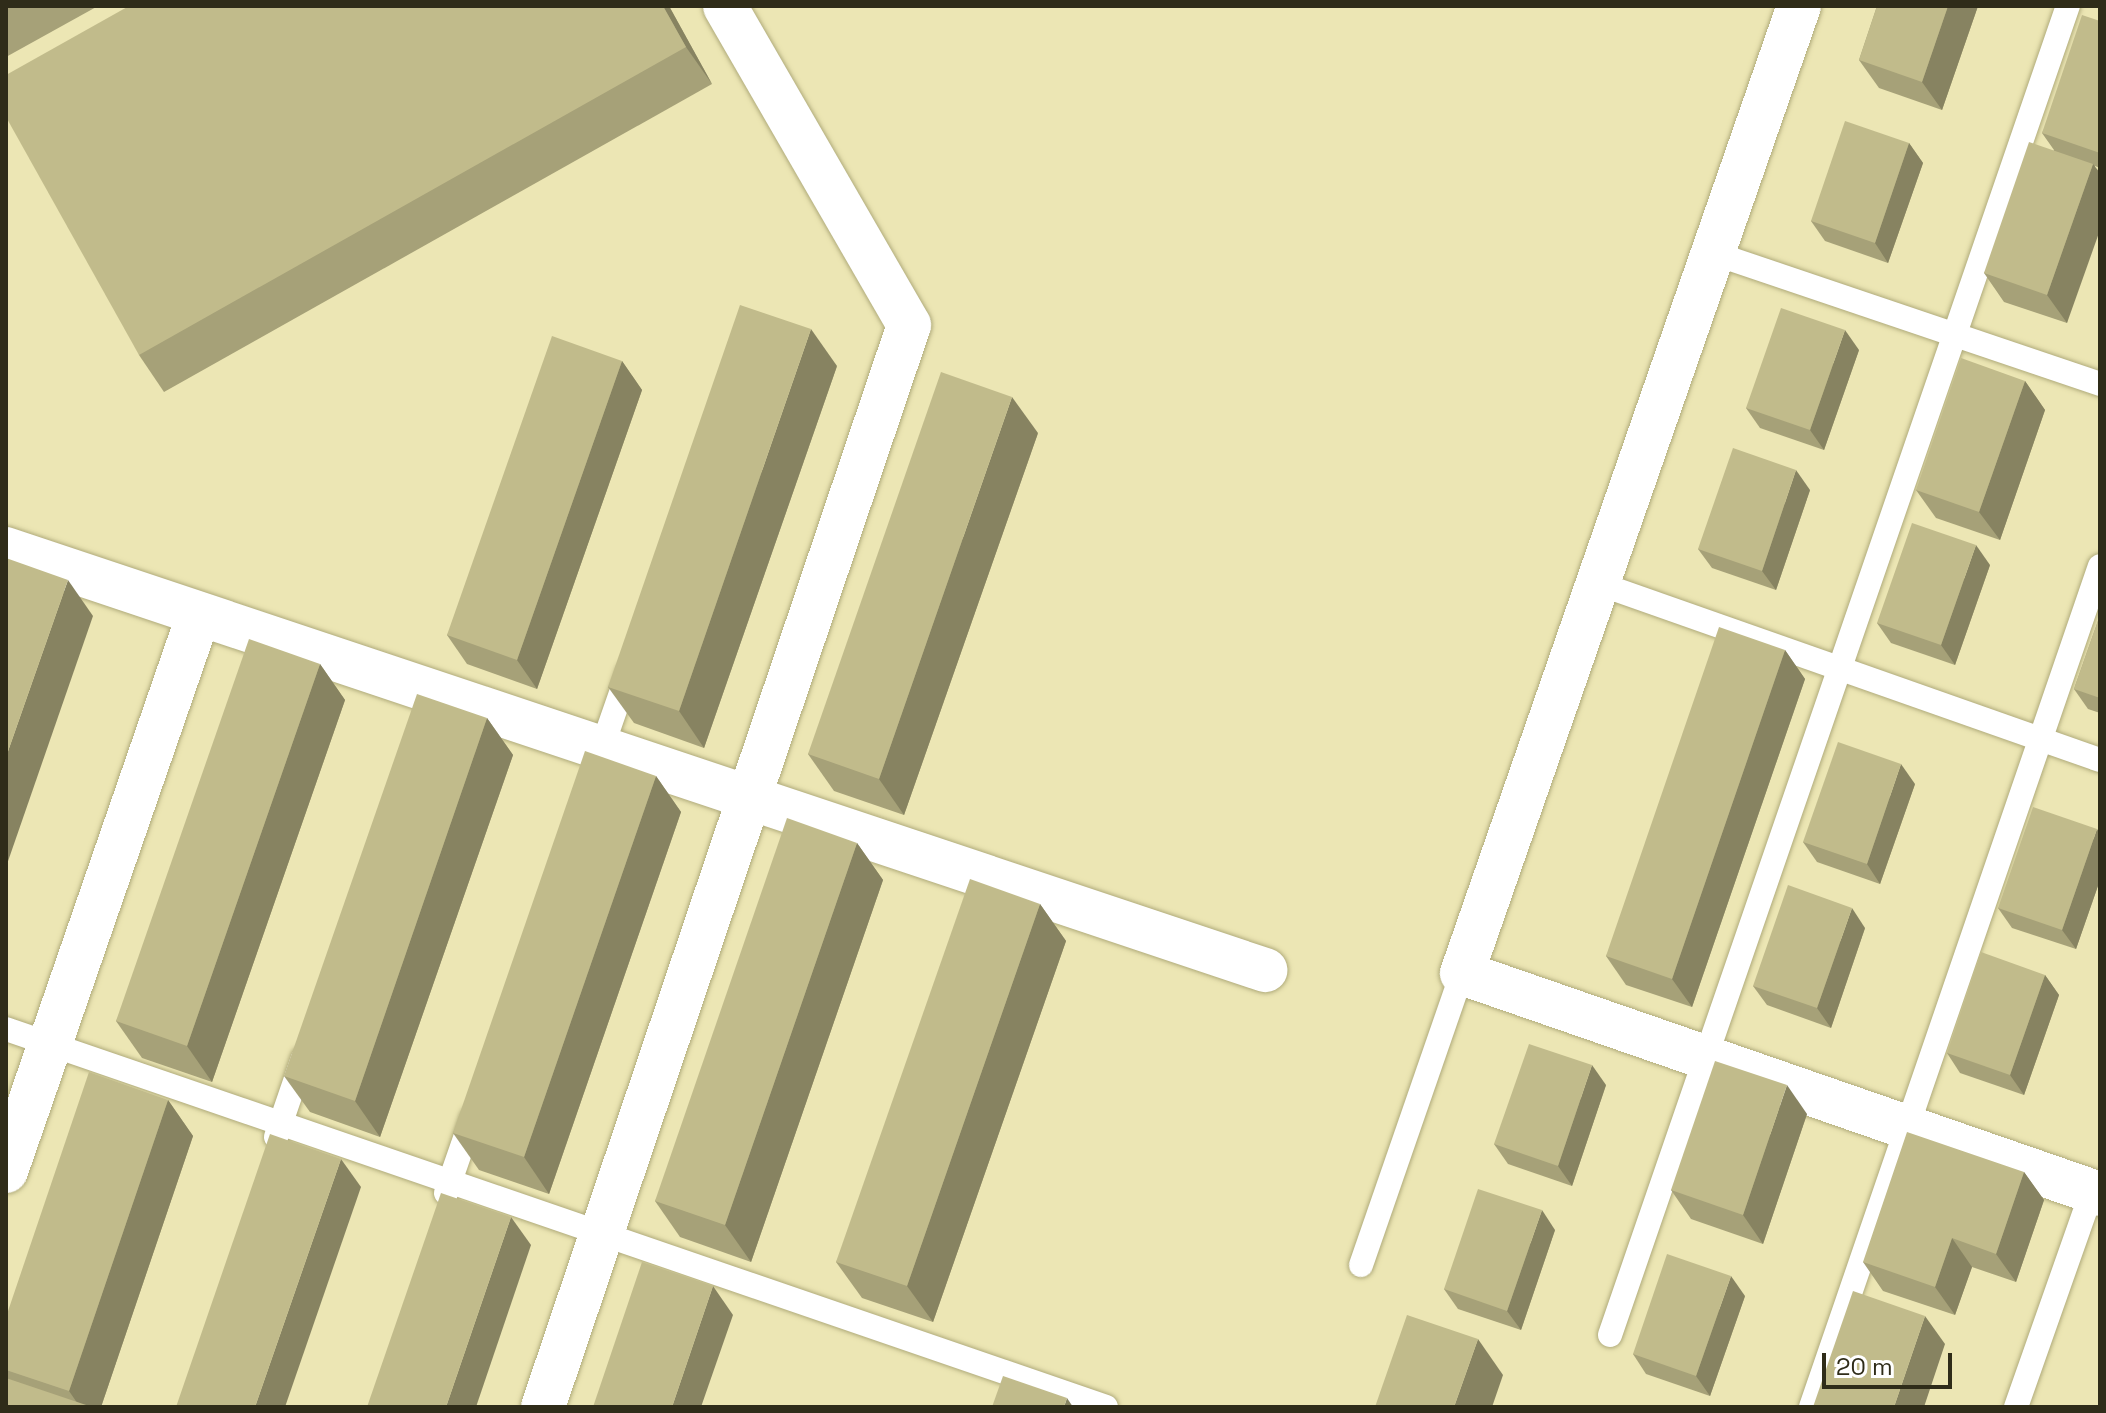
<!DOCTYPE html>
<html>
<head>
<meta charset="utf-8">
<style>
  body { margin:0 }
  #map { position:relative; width:2106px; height:1413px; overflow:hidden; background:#ece6b4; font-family:"Space Grotesk",sans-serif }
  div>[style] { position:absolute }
  .roads { filter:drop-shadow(0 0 2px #b0ab7b) drop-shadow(0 0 2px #b0ab7b) }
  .lane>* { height:24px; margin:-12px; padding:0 12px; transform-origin:12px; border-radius:12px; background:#fff }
  .street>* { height:44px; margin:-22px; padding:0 22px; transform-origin:22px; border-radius:22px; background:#fff }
  .wall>* { inset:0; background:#a6a178 }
  .shaded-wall>* { inset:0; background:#878361 }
  .building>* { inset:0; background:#c1bb8b }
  span { translate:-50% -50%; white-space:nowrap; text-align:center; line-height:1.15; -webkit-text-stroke:6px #fff; paint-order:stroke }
  .frame { position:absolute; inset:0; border:8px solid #2f2c19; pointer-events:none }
  .scale { position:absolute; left:1822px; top:1353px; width:130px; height:36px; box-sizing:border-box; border:4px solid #2f2c19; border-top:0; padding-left:10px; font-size:24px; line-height:28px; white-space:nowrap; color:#2f2c19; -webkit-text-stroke:6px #fff; paint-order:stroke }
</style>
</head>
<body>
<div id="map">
  <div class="roads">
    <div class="lane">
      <div style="left:1713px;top:253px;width:409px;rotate:18.7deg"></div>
      <div style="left:1597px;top:583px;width:533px;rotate:19.39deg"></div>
      <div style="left:598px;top:759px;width:91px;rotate:-70.8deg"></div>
      <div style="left:6px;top:1029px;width:1163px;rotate:18.96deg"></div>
      <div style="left:276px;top:1137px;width:83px;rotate:-71.1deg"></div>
      <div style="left:446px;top:1193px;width:79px;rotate:-70.9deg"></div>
      <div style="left:1361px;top:1265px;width:309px;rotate:-70.9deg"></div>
      <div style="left:1610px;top:1335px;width:1406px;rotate:-70.99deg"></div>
      <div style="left:1811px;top:1407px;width:889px;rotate:-71.04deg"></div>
      <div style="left:2016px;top:1407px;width:229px;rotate:-70.6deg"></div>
    </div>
    <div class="street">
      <div style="left:1799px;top:6px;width:1024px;rotate:109.21deg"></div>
      <div style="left:1462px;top:973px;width:675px;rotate:19.11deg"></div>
      <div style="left:6px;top:549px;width:1328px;rotate:18.49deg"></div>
      <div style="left:6px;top:1171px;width:589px;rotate:-70.89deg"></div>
      <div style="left:543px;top:1407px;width:1142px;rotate:-71.31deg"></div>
      <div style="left:909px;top:325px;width:368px;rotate:-120deg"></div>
    </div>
  </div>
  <div class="wall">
    <div style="clip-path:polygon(6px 6px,98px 6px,6px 57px)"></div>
    <div style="clip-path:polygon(129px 6px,669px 6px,712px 84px,164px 392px,139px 355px)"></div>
    <div style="clip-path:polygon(1877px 6px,1978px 6px,1942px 110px,1879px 88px,1859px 60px)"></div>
    <div style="clip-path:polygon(2100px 21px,2100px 168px,2095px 166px,2067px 323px,2004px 302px,1984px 273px,2054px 150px,2042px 133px)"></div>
    <div style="clip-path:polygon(1909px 143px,1923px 163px,1888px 263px,1825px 241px,1811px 221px)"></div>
    <div style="clip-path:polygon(1859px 350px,1824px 450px,1760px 428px,1746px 408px)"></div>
    <div style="clip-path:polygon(622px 361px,642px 390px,537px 689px,467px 664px,447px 635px)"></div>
    <div style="clip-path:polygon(837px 366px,704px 748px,634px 723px,608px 687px)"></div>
    <div style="clip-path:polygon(2025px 381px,2045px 410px,2000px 540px,1936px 518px,1916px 490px)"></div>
    <div style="clip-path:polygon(1038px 433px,904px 815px,834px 791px,808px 754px)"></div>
    <div style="clip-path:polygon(1810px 490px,1776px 590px,1712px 568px,1698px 549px)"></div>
    <div style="clip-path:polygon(1990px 565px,1955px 665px,1891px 643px,1877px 623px)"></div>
    <div style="clip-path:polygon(2100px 615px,2100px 713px,2088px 709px,2074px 689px)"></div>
    <div style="clip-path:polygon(1785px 650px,1805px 679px,1692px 1007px,1626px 985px,1606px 956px)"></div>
    <div style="clip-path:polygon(320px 664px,345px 700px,212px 1082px,142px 1058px,116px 1021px)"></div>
    <div style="clip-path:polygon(487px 718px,513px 755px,380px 1137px,310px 1112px,284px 1076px)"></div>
    <div style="clip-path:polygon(656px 776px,681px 812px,549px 1194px,479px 1170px,453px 1133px)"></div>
    <div style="clip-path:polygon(1915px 784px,1880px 884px,1817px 862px,1803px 842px)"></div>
    <div style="clip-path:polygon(2100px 834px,2100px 880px,2076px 949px,2012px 928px,1998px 908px)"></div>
    <div style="clip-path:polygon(857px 843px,883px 880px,751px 1262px,680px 1237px,655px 1201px)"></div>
    <div style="clip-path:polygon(1040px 904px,1066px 941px,933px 1322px,862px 1298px,836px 1262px)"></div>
    <div style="clip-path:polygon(1865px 928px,1831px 1028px,1767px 1005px,1753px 986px)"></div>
    <div style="clip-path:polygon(2045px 975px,2059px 995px,2024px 1095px,1960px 1073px,1947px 1053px)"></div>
    <div style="clip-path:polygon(1606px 1085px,1572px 1186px,1508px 1164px,1494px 1144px)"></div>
    <div style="clip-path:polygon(168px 1100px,193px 1136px,101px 1407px,6px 1407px,6px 1317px)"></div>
    <div style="clip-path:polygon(1807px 1114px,1763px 1244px,1691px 1219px,1671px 1190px)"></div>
    <div style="clip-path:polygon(2024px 1172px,2044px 1200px,2016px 1282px,1972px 1267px,1955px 1315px,1883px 1291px,1863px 1262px)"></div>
    <div style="clip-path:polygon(1555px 1230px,1521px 1330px,1458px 1309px,1444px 1289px)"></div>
    <div style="clip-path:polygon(1745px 1296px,1710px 1396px,1646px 1374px,1633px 1354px)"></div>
  </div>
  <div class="shaded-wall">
    <div style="clip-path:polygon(663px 6px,669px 6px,712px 84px,686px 47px)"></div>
    <div style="clip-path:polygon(1948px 6px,1978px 6px,1942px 110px,1922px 82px)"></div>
    <div style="clip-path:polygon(1909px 143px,1923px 163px,1888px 263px,1875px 243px)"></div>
    <div style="clip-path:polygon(2093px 164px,2100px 173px,2100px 230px,2067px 323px,2047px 295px)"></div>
    <div style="clip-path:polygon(811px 329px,837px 366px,704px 748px,679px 711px)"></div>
    <div style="clip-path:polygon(1845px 330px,1859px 350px,1824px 450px,1810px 430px)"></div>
    <div style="clip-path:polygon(622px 361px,642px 390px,537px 689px,517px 660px)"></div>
    <div style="clip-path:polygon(2025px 381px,2045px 410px,2000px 540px,1979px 512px)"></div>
    <div style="clip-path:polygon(1012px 397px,1038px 433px,904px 815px,879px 779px)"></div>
    <div style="clip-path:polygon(1796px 470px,1810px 490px,1776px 590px,1762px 571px)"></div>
    <div style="clip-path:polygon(1976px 545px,1990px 565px,1955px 665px,1941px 645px)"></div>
    <div style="clip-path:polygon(68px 580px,93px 616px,6px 867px,6px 757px)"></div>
    <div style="clip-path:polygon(1785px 650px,1805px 679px,1692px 1007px,1672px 979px)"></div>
    <div style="clip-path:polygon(320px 664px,345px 700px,212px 1082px,187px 1046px)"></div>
    <div style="clip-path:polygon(487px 718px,513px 755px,380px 1137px,355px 1101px)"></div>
    <div style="clip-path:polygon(1901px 764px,1915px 784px,1880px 884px,1867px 864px)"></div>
    <div style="clip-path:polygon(656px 776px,681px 812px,549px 1194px,524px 1157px)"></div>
    <div style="clip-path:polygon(2097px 829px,2100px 834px,2100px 880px,2076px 949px,2062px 930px)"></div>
    <div style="clip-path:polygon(857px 843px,883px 880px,751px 1262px,725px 1225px)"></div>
    <div style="clip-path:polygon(1040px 904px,1066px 941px,933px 1322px,907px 1286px)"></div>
    <div style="clip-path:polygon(1852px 908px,1865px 928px,1831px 1028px,1817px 1008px)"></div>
    <div style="clip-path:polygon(2045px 975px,2059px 995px,2024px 1095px,2010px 1075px)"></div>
    <div style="clip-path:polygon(1592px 1065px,1606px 1085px,1572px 1186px,1558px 1166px)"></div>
    <div style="clip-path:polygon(1787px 1085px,1807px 1114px,1763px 1244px,1743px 1215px)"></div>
    <div style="clip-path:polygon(168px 1100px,193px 1136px,101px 1407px,80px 1407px,69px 1391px)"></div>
    <div style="clip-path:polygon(341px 1159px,361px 1187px,285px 1407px,255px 1407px)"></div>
    <div style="clip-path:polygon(2024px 1172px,2044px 1200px,2016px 1282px,1996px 1254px)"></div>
    <div style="clip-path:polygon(1542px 1210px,1555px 1230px,1521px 1330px,1507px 1311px)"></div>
    <div style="clip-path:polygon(511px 1217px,531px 1245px,476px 1407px,446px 1407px)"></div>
    <div style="clip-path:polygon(1952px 1238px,1972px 1267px,1955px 1315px,1935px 1287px)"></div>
    <div style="clip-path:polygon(1731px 1276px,1745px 1296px,1710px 1396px,1696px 1376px)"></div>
    <div style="clip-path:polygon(713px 1286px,733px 1315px,701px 1407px,672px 1407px)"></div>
    <div style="clip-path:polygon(1925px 1316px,1945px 1344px,1924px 1407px,1894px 1407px)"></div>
    <div style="clip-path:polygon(1478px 1339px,1503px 1375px,1492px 1407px,1454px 1407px)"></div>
    <div style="clip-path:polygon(1067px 1398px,1073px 1407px,1064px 1407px)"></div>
  </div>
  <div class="building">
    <div style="clip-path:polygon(129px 6px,663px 6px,686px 47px,139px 355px,6px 117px,6px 75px)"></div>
    <div style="clip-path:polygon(1877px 6px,1948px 6px,1922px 82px,1859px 60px)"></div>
    <div style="clip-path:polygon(2082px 15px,2100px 21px,2100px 153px,2042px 133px)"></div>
    <div style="clip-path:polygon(1845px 121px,1909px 143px,1875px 243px,1811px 221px)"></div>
    <div style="clip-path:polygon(2029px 142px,2093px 164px,2047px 295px,1984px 273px)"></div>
    <div style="clip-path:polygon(740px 305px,811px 329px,679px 711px,608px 687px)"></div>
    <div style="clip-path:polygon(1781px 308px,1845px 330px,1810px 430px,1746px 408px)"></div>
    <div style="clip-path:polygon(552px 336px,622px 361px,517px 660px,447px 635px)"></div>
    <div style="clip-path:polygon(1961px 358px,2025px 381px,1979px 512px,1916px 490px)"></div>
    <div style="clip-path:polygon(941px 372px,1012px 397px,879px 779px,808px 754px)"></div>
    <div style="clip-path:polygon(1733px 448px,1796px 470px,1762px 571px,1698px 549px)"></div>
    <div style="clip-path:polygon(1912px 523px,1976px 545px,1941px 645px,1877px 623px)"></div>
    <div style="clip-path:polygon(6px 558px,68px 580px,6px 757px)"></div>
    <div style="clip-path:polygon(2100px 615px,2100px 698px,2074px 689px)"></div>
    <div style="clip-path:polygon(1719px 627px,1785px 650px,1672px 979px,1606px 956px)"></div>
    <div style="clip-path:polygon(249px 639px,320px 664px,187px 1046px,116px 1021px)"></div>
    <div style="clip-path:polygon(417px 694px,487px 718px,355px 1101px,284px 1076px)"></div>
    <div style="clip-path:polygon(1838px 742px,1901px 764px,1867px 864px,1803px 842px)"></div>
    <div style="clip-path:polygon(585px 751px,656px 776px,524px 1157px,453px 1133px)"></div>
    <div style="clip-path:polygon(2033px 807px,2097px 829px,2062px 930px,1998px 908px)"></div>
    <div style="clip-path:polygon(787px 818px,857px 843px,725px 1225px,655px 1201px)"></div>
    <div style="clip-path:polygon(970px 879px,1040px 904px,907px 1286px,836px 1262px)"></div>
    <div style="clip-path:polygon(1788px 885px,1852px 908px,1817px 1008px,1753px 986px)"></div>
    <div style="clip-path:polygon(1981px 952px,2045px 975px,2010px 1075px,1947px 1053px)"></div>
    <div style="clip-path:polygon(1529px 1044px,1592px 1065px,1558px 1166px,1494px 1144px)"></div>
    <div style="clip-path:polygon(1715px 1061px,1787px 1085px,1743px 1215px,1671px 1190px)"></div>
    <div style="clip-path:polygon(89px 1072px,168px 1100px,69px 1391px,6px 1370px,6px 1317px)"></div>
    <div style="clip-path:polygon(1907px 1132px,2024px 1172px,1996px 1254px,1952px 1238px,1935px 1287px,1863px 1262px)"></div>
    <div style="clip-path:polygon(270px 1134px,341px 1159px,255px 1407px,176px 1407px)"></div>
    <div style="clip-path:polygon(1478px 1189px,1542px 1210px,1507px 1311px,1444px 1289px)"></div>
    <div style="clip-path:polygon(441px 1193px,511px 1217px,446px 1407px,367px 1407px)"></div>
    <div style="clip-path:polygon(1667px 1254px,1731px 1276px,1696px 1376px,1633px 1354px)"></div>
    <div style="clip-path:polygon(642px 1262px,713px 1286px,672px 1407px,593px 1407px)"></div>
    <div style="clip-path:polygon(1853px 1291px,1925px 1316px,1894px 1407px,1813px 1407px)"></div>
    <div style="clip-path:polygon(1407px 1315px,1478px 1339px,1454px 1407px,1375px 1407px)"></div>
    <div style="clip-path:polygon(1003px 1376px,1067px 1398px,1064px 1407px,992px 1407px)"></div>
    <div style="clip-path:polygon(6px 1378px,92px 1407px,6px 1407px)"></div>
  </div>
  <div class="frame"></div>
  <div class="scale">20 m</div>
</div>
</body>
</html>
